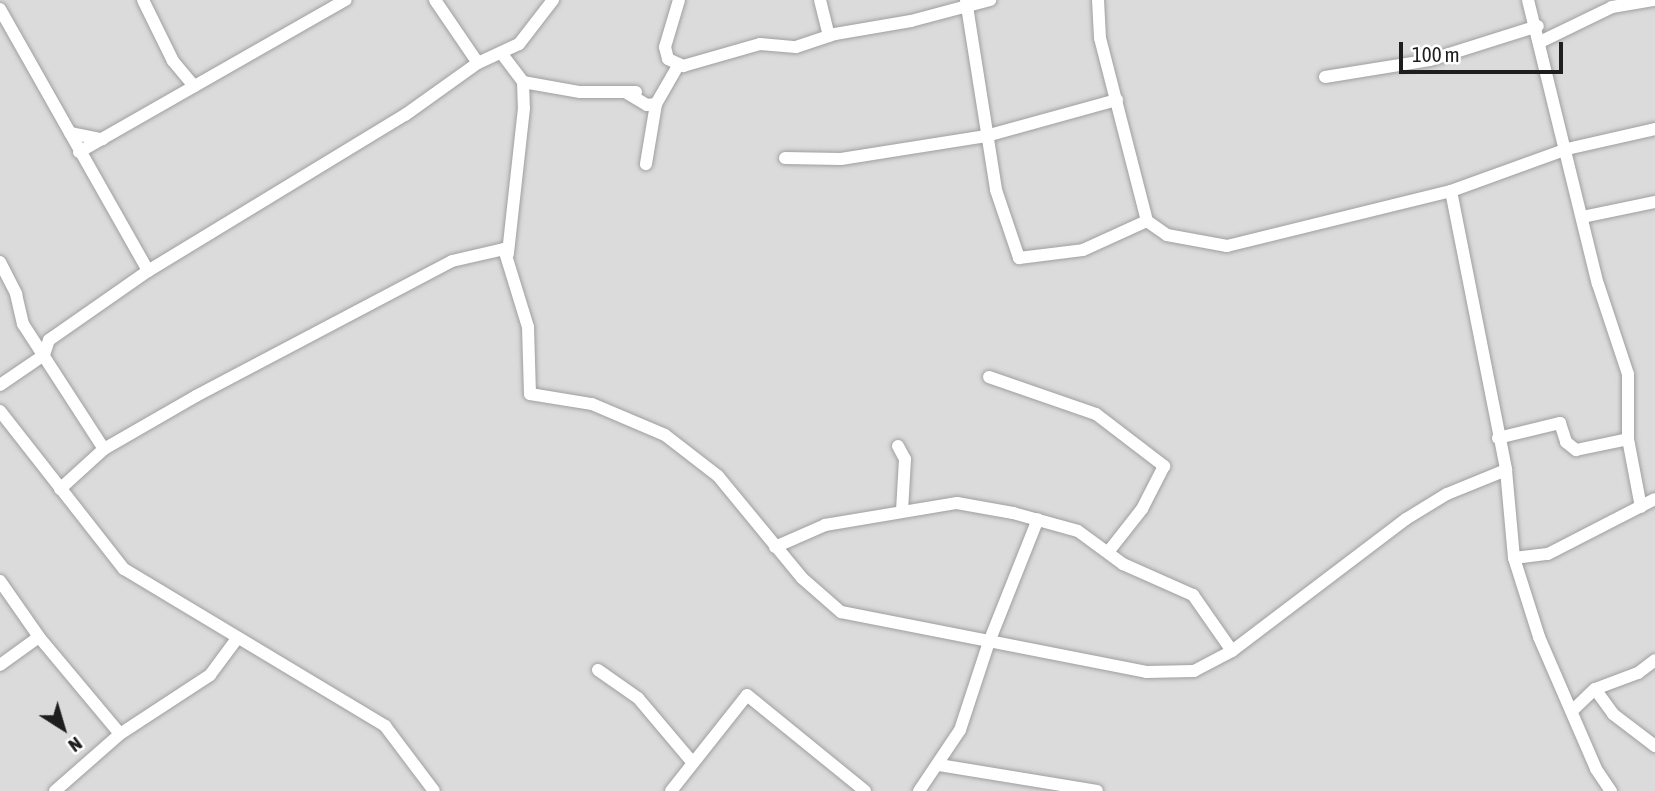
<!DOCTYPE html>
<html>
<head>
<meta charset="utf-8">
<style>
  body { margin:0 }
  #map { position:relative; width:1655px; height:791px; overflow:hidden; background:#eeece5; font-family:"Asap Condensed",sans-serif }
  div>[style] { position:absolute }
  .residential>* { inset:0; background:#dcdbdb }
  .roads { filter:drop-shadow(0 0 2px #9f9f9f) drop-shadow(0 0 2px #9f9f9f) }
  .minor>* { height:12px; margin:-6px; padding:0 6px; transform-origin:6px; border-radius:6px; background:#fff }
  span { translate:-50% -50%; white-space:nowrap; text-align:center; line-height:1.15; -webkit-text-stroke:7px #fff; paint-order:stroke }
  .north { position:absolute; left:28px; top:693px; width:70px; height:70px; -webkit-text-stroke:5px #fff; paint-order:stroke; rotate:143deg; font-size:19px; font-weight:700; line-height:28px; text-align:center; color:#1e1e1e }
  .north::after { content:''; display:block; margin:auto; width:24px; height:32px; background:#1e1e1e; clip-path:polygon(50% 0,100% 100%,50% 72%,0 100%) }
  .scale { position:absolute; left:1399px; top:42px; width:164px; height:32px; box-sizing:border-box; border:4px solid #1e1e1e; border-top:0; padding-left:9px; font-size:21px; line-height:24px; white-space:nowrap; color:#1e1e1e; -webkit-text-stroke:5px #fff; paint-order:stroke }
</style>
</head>
<body>
<div id="map">
  <div class="residential">
    <div style="clip-path:polygon(0 0,1655px 0,1655px 791px,0 791px)"></div>
  </div>
  <div class="roads">
    <div class="minor">
      <div style="left:143px;top:0;width:68px;rotate:63.8deg"></div>
      <div style="left:173px;top:61px;width:33px;rotate:50deg"></div>
      <div style="left:435px;top:0;width:76px;rotate:55.7deg"></div>
      <div style="left:679px;top:0;width:49px;rotate:106.6deg"></div>
      <div style="left:665px;top:47px;width:12px;rotate:76deg"></div>
      <div style="left:668px;top:59px;width:17px;rotate:25deg"></div>
      <div style="left:683px;top:66px;width:80px;rotate:-15.9deg"></div>
      <div style="left:760px;top:44px;width:36px;rotate:5deg"></div>
      <div style="left:796px;top:47px;width:41px;rotate:-18.4deg"></div>
      <div style="left:835px;top:34px;width:77px;rotate:-9.7deg"></div>
      <div style="left:911px;top:21px;width:82px;rotate:-14.9deg"></div>
      <div style="left:820px;top:0;width:37px;rotate:76deg"></div>
      <div style="left:966px;top:0;width:192px;rotate:81deg"></div>
      <div style="left:996px;top:190px;width:72px;rotate:71.3deg"></div>
      <div style="left:1019px;top:258px;width:64px;rotate:-7.1deg"></div>
      <div style="left:1083px;top:250px;width:70px;rotate:-24.4deg"></div>
      <div style="left:1147px;top:221px;width:189px;rotate:-104.4deg"></div>
      <div style="left:1100px;top:38px;width:38px;rotate:-93deg"></div>
      <div style="left:1528px;top:0;width:292px;rotate:76.2deg"></div>
      <div style="left:1598px;top:284px;width:95px;rotate:71.6deg"></div>
      <div style="left:1628px;top:374px;width:65px;rotate:90deg"></div>
      <div style="left:1628px;top:439px;width:69px;rotate:79.2deg"></div>
      <div style="left:0;top:9px;width:301px;rotate:60.5deg"></div>
      <div style="left:1540px;top:42px;width:80px;rotate:-25.9deg"></div>
      <div style="left:1612px;top:7px;width:43px;rotate:-9.5deg"></div>
      <div style="left:502px;top:54px;width:35px;rotate:53deg"></div>
      <div style="left:523px;top:82px;width:26px;rotate:88deg"></div>
      <div style="left:524px;top:108px;width:147px;rotate:96.3deg"></div>
      <div style="left:1325px;top:77px;width:106px;rotate:-9.2deg"></div>
      <div style="left:1430px;top:60px;width:113px;rotate:-17.5deg"></div>
      <div style="left:523px;top:82px;width:58px;rotate:10deg"></div>
      <div style="left:580px;top:92px;width:56px"></div>
      <div style="left:627px;top:93px;width:23px;rotate:31deg"></div>
      <div style="left:647px;top:105px;width:9px;rotate:-6deg"></div>
      <div style="left:656px;top:104px;width:61px;rotate:99.5deg"></div>
      <div style="left:656px;top:104px;width:46px;rotate:-60.1deg"></div>
      <div style="left:70px;top:133px;width:33px;rotate:11deg"></div>
      <div style="left:79px;top:152px;width:307px;rotate:-29.7deg"></div>
      <div style="left:785px;top:158px;width:56px;rotate:1deg"></div>
      <div style="left:841px;top:159px;width:147px;rotate:-9deg"></div>
      <div style="left:986px;top:136px;width:136px;rotate:-15.4deg"></div>
      <div style="left:1451px;top:191px;width:284px;rotate:78.8deg"></div>
      <div style="left:1506px;top:470px;width:88px;rotate:84.8deg"></div>
      <div style="left:1514px;top:558px;width:83px;rotate:72.4deg"></div>
      <div style="left:1539px;top:637px;width:144px;rotate:66.6deg"></div>
      <div style="left:1596px;top:769px;width:27px;rotate:56deg"></div>
      <div style="left:1583px;top:217px;width:74px;rotate:-11.8deg"></div>
      <div style="left:1147px;top:221px;width:24px;rotate:35deg"></div>
      <div style="left:1167px;top:235px;width:61px;rotate:10.4deg"></div>
      <div style="left:1227px;top:246px;width:231px;rotate:-13.8deg"></div>
      <div style="left:1451px;top:191px;width:123px;rotate:-19.9deg"></div>
      <div style="left:1567px;top:149px;width:90px;rotate:-12.8deg"></div>
      <div style="left:0;top:262px;width:36px;rotate:63deg"></div>
      <div style="left:16px;top:294px;width:31px;rotate:77deg"></div>
      <div style="left:23px;top:324px;width:149px;rotate:57.1deg"></div>
      <div style="left:989px;top:377px;width:113px;rotate:19.1deg"></div>
      <div style="left:1096px;top:414px;width:86px;rotate:37.4deg"></div>
      <div style="left:1164px;top:466px;width:48px;rotate:117.1deg"></div>
      <div style="left:1142px;top:509px;width:53px;rotate:128.2deg"></div>
      <div style="left:0;top:385px;width:53px;rotate:-34.3deg"></div>
      <div style="left:44px;top:355px;width:16px;rotate:-72deg"></div>
      <div style="left:49px;top:340px;width:121px;rotate:-34.9deg"></div>
      <div style="left:148px;top:271px;width:301px;rotate:-31.3deg"></div>
      <div style="left:405px;top:115px;width:90px;rotate:-35.5deg"></div>
      <div style="left:478px;top:63px;width:45px;rotate:-24.9deg"></div>
      <div style="left:519px;top:44px;width:56px;rotate:-52.3deg"></div>
      <div style="left:0;top:411px;width:201px;rotate:51.9deg"></div>
      <div style="left:124px;top:569px;width:305px;rotate:31deg"></div>
      <div style="left:385px;top:726px;width:81px;rotate:53deg"></div>
      <div style="left:1498px;top:438px;width:64px;rotate:-13.6deg"></div>
      <div style="left:1560px;top:423px;width:20px;rotate:72deg"></div>
      <div style="left:1566px;top:442px;width:13px;rotate:39deg"></div>
      <div style="left:1576px;top:450px;width:53px;rotate:-11.9deg"></div>
      <div style="left:898px;top:446px;width:15px;rotate:62deg"></div>
      <div style="left:905px;top:459px;width:52px;rotate:93.3deg"></div>
      <div style="left:60px;top:489px;width:59px;rotate:-42.3deg"></div>
      <div style="left:104px;top:449px;width:106px;rotate:-29.9deg"></div>
      <div style="left:196px;top:396px;width:289px;rotate:-27.8deg"></div>
      <div style="left:452px;top:261px;width:53px;rotate:-13deg"></div>
      <div style="left:504px;top:249px;width:82px;rotate:72.9deg"></div>
      <div style="left:528px;top:327px;width:67px;rotate:88.3deg"></div>
      <div style="left:530px;top:394px;width:63px;rotate:9.2deg"></div>
      <div style="left:592px;top:404px;width:79px;rotate:23deg"></div>
      <div style="left:665px;top:435px;width:67px;rotate:37.7deg"></div>
      <div style="left:718px;top:476px;width:132px;rotate:50.5deg"></div>
      <div style="left:802px;top:578px;width:52px;rotate:41.1deg"></div>
      <div style="left:841px;top:612px;width:311px;rotate:11.1deg"></div>
      <div style="left:1146px;top:672px;width:48px;rotate:-1.2deg"></div>
      <div style="left:1194px;top:671px;width:43px;rotate:-27.8deg"></div>
      <div style="left:1232px;top:651px;width:218px;rotate:-37.2deg"></div>
      <div style="left:1406px;top:519px;width:48px;rotate:-31.4deg"></div>
      <div style="left:1447px;top:494px;width:64px;rotate:-22.1deg"></div>
      <div style="left:775px;top:547px;width:55px;rotate:-23.7deg"></div>
      <div style="left:825px;top:525px;width:134px;rotate:-9.5deg"></div>
      <div style="left:957px;top:503px;width:57px;rotate:10.1deg"></div>
      <div style="left:1013px;top:513px;width:67px;rotate:15.5deg"></div>
      <div style="left:1078px;top:531px;width:56px;rotate:36.3deg"></div>
      <div style="left:1123px;top:564px;width:77px;rotate:23.9deg"></div>
      <div style="left:1193px;top:595px;width:68px;rotate:55.1deg"></div>
      <div style="left:1514px;top:558px;width:34px;rotate:-7deg"></div>
      <div style="left:1548px;top:554px;width:120px;rotate:-27.2deg"></div>
      <div style="left:0;top:581px;width:68px;rotate:55.1deg"></div>
      <div style="left:39px;top:637px;width:126px;rotate:50.1deg"></div>
      <div style="left:0;top:665px;width:48px;rotate:-35.7deg"></div>
      <div style="left:598px;top:670px;width:49px;rotate:35deg"></div>
      <div style="left:638px;top:698px;width:85px;rotate:49.8deg"></div>
      <div style="left:1595px;top:689px;width:31px;rotate:54deg"></div>
      <div style="left:1613px;top:714px;width:53px;rotate:37.3deg"></div>
      <div style="left:1573px;top:710px;width:30px;rotate:-44deg"></div>
      <div style="left:1595px;top:689px;width:46px;rotate:-20.4deg"></div>
      <div style="left:1638px;top:673px;width:21px;rotate:-37deg"></div>
      <div style="left:939px;top:765px;width:160px;rotate:9.3deg"></div>
      <div style="left:55px;top:791px;width:86px;rotate:-41.2deg"></div>
      <div style="left:120px;top:734px;width:108px;rotate:-33.2deg"></div>
      <div style="left:210px;top:675px;width:44px;rotate:-53.4deg"></div>
      <div style="left:671px;top:791px;width:122px;rotate:-51.6deg"></div>
      <div style="left:747px;top:695px;width:152px;rotate:39.1deg"></div>
      <div style="left:919px;top:791px;width:73px;rotate:-56.1deg"></div>
      <div style="left:960px;top:730px;width:93px;rotate:-71.8deg"></div>
      <div style="left:989px;top:642px;width:132px;rotate:-68.3deg"></div>
    </div>
  </div>
  <div class="north">N</div>
  <div class="scale">100 m</div>
</div>
</body>
</html>
